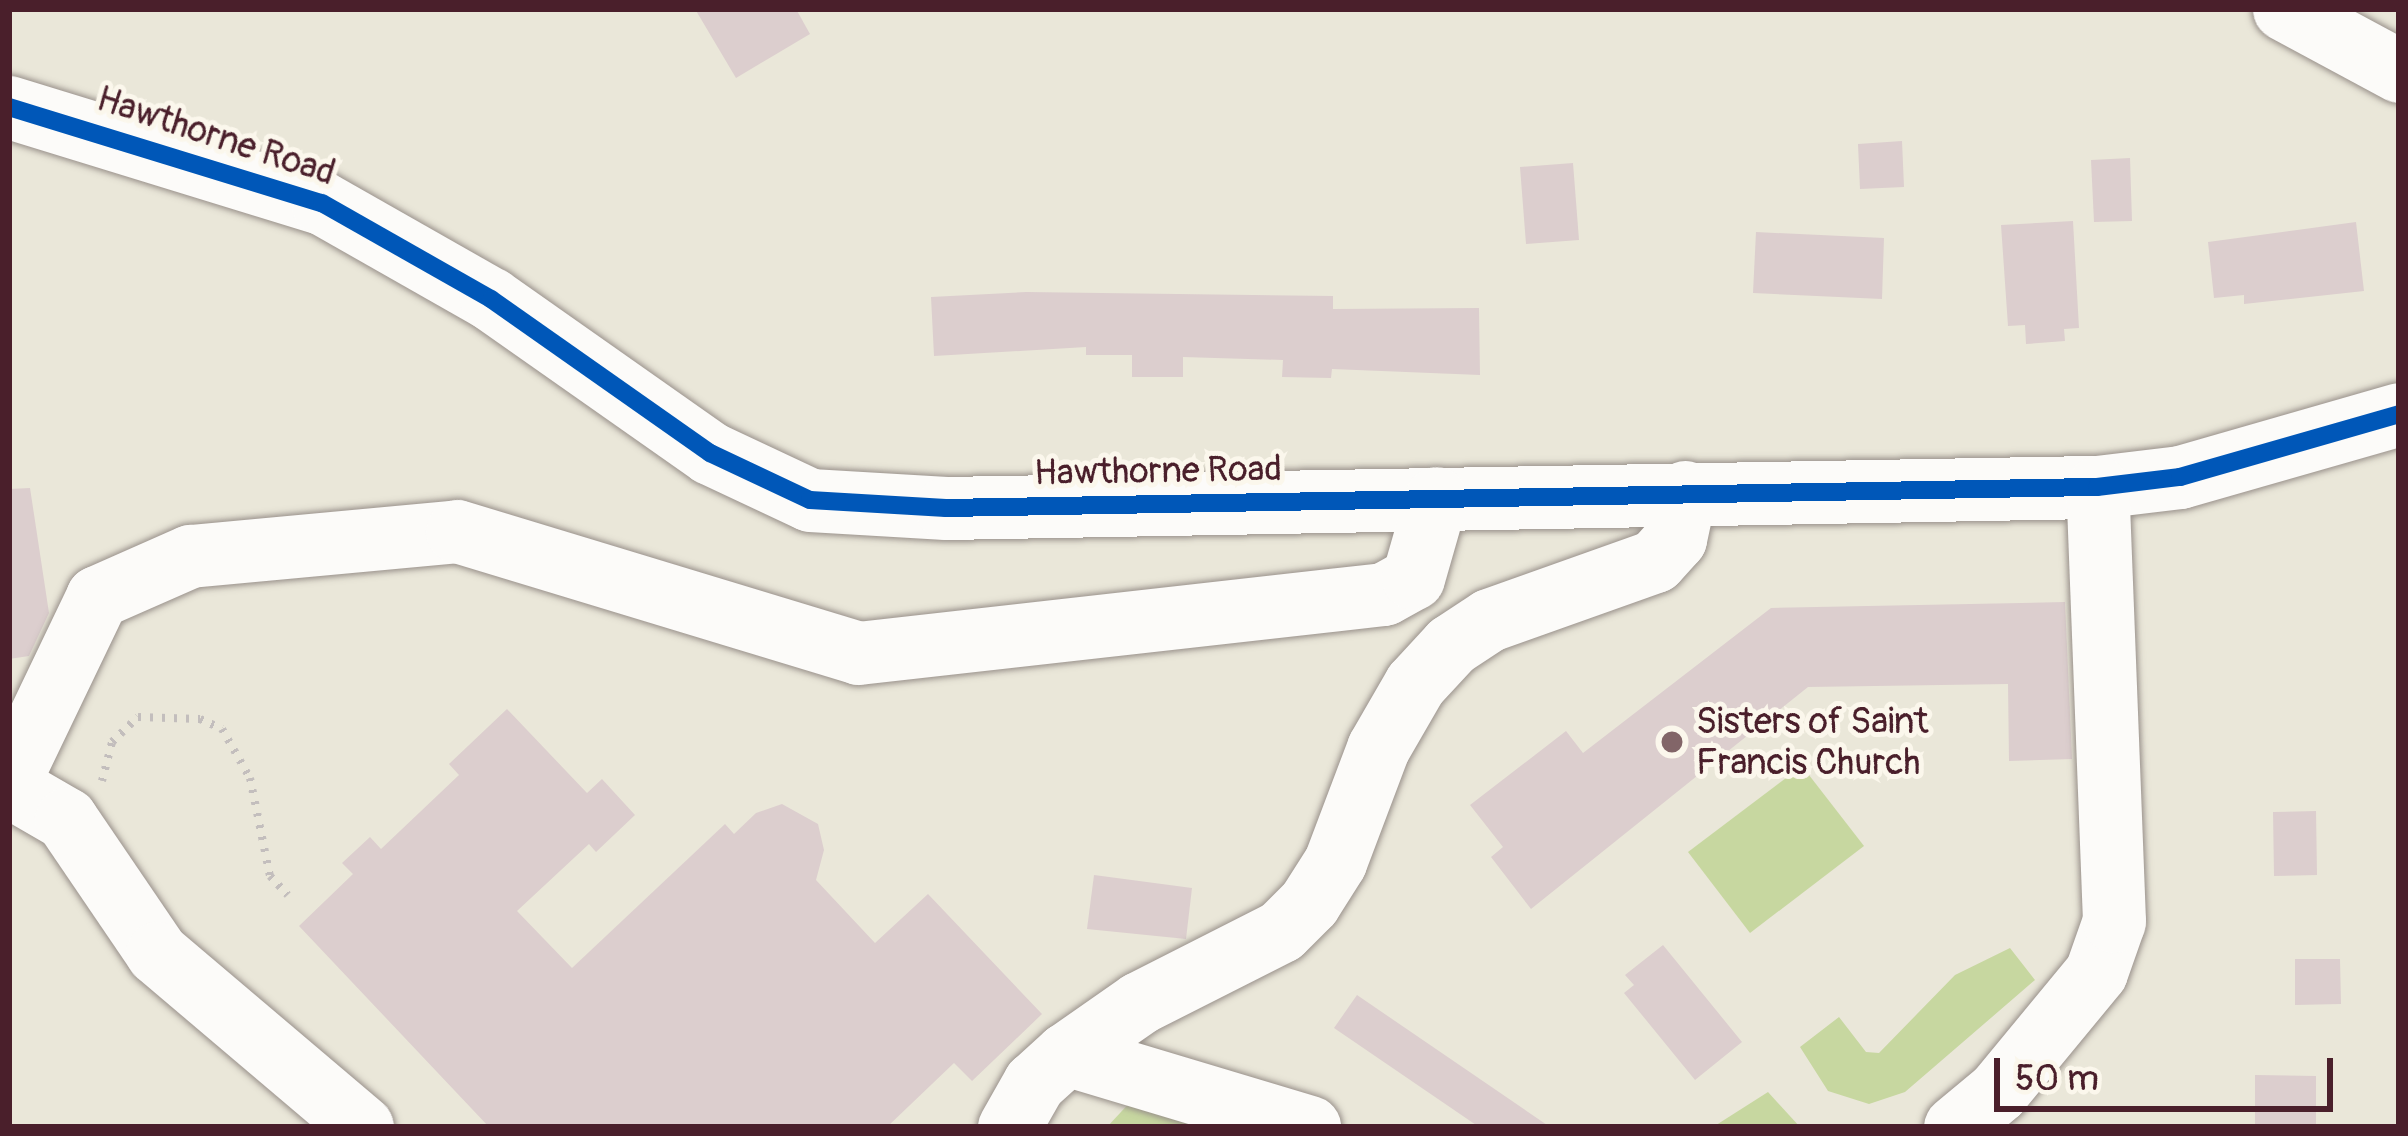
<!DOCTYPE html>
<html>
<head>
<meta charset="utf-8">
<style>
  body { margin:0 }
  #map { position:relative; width:2408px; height:1136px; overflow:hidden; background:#eae7d9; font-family:Pangolin,sans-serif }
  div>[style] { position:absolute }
  .green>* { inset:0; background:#c7d7a0 }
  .building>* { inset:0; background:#dccece }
  .path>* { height:8px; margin-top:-4px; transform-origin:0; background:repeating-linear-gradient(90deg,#c3bebd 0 3px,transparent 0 12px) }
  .roads { filter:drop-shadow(0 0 3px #99918b) drop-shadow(0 0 3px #99918b) }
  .minor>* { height:63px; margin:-31.5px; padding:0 31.5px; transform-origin:31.5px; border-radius:31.5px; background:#fcfbf9 }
  .cycleway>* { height:18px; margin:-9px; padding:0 9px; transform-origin:9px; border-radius:9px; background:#0057b8 }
  .dots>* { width:33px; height:33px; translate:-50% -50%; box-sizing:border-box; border:6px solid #fbf7ec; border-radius:50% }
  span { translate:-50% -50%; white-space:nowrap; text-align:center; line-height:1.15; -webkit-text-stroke:10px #fbf7ec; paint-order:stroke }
  .street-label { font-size:36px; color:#4a1f2b }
  .poi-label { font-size:36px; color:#4a1f2b }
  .left { translate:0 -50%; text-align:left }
  .frame { position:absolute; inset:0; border:12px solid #4a1f2b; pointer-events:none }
  .scale { position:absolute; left:1994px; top:1058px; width:339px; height:54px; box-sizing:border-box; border:6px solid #4a1f2b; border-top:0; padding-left:15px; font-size:36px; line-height:42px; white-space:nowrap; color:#4a1f2b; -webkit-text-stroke:9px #fbf7ec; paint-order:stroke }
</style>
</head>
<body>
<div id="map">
  <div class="green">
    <div style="clip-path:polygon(1802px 766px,1864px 846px,1750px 933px,1688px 852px)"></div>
    <div style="clip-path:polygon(2010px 948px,2035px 980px,1905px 1092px,1869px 1104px,1828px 1091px,1800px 1047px,1839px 1017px,1866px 1052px,1879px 1053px,1955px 975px)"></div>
    <div style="clip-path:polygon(1768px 1092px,1800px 1127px,1713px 1127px)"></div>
    <div style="clip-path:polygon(1134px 1098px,1278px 1127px,1107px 1127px)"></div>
  </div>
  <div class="building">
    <div style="clip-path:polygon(695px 9px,796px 9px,810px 34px,736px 78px)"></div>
    <div style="clip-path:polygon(1902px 141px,1904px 187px,1860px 189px,1858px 144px)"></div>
    <div style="clip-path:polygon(2130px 158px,2132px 221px,2094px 222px,2091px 160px)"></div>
    <div style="clip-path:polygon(1573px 163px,1579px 240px,1526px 244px,1520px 167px)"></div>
    <div style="clip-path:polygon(2073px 221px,2079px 328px,2064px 329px,2065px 341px,2026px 344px,2025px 325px,2008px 326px,2001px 225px)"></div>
    <div style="clip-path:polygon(2356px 222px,2364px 291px,2244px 304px,2244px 295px,2214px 298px,2208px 242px)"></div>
    <div style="clip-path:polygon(1756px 232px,1884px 238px,1882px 299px,1753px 293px)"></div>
    <div style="clip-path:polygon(1026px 292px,1333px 296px,1333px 309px,1479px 308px,1480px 375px,1332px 369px,1331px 378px,1282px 377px,1283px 360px,1183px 357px,1183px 377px,1132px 377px,1132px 355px,1086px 355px,1086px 347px,934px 356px,931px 297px)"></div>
    <div style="clip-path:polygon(30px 488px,49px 613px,29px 656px,9px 659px,9px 489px)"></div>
    <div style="clip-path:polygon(2065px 602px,2072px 759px,2009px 761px,2008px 684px,1808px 687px,1531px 909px,1491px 857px,1503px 847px,1470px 805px,1566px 731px,1583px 753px,1771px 608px)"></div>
    <div style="clip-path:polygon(507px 709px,587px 793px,602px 779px,635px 815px,596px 852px,589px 844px,517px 911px,572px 968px,725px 824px,734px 834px,756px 813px,782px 804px,818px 824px,824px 850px,816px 880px,875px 943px,928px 894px,1042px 1014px,972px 1081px,954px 1063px,887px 1127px,489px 1127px,299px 926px,353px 874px,342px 863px,370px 837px,381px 849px,459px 775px,449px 764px)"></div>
    <div style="clip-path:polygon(2316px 811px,2317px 875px,2274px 876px,2273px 812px)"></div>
    <div style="clip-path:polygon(1094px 875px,1192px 888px,1186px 939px,1087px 929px)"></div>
    <div style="clip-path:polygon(1663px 945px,1742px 1042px,1695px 1080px,1624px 993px,1634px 985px,1625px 975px)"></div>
    <div style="clip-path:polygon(2295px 959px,2340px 959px,2341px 1004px,2295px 1005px)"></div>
    <div style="clip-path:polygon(1357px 995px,1550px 1127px,1479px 1127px,1334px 1028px)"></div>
    <div style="clip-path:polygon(2255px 1075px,2316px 1076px,2316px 1124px,2255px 1124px)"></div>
  </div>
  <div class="path">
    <div style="left:102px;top:781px;width:40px;rotate:-75.6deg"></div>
    <div style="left:112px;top:742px;width:36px;rotate:-44deg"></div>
    <div style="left:138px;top:717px;width:62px;rotate:1.8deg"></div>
    <div style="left:200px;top:719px;width:24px;rotate:24deg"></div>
    <div style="left:222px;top:729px;width:56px;rotate:60.3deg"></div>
    <div style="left:250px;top:778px;width:100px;rotate:78.5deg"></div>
    <div style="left:270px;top:876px;width:26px;rotate:47deg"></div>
  </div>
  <div class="roads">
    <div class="minor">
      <div style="left:2284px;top:9px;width:131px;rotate:28.3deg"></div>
      <div style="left:9px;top:107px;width:327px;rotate:17.1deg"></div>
      <div style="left:322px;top:203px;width:194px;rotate:29.6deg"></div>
      <div style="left:491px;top:299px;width:268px;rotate:35.1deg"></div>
      <div style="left:710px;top:453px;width:110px;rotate:25.2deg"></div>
      <div style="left:810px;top:500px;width:136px;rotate:3.4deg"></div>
      <div style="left:946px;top:508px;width:1151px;rotate:-1.05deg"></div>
      <div style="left:2097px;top:487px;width:84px;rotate:-6.9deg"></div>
      <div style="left:2180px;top:477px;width:228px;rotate:-16deg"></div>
      <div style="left:9px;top:781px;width:204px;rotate:-64.4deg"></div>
      <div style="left:97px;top:597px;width:102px;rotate:-23.8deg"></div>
      <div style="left:190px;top:556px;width:268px;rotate:-5.3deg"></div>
      <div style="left:457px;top:531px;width:419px;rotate:16.9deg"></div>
      <div style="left:858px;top:653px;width:529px;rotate:-6.4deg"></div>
      <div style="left:1384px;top:594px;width:33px;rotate:-29deg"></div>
      <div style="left:1413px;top:578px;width:83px;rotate:-74deg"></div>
      <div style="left:9px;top:786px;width:66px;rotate:30.1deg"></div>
      <div style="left:66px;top:819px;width:162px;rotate:55.8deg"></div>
      <div style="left:157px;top:953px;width:269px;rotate:40.3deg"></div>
      <div style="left:1066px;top:1054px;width:254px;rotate:16.7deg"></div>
      <div style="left:1009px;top:1127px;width:51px;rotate:-60.4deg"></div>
      <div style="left:1034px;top:1083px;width:43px;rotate:-42.2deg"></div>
      <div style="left:1066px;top:1054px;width:89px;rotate:-34.9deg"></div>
      <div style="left:1139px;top:1003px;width:159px;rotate:-26.9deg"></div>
      <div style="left:1281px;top:931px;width:40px;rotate:-45deg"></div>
      <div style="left:1309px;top:903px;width:49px;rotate:-57.6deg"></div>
      <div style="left:1335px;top:862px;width:122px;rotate:-69.3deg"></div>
      <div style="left:1378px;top:748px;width:74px;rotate:-60deg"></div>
      <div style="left:1415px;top:684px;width:53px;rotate:-47.3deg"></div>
      <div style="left:1451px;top:645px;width:45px;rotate:-33.3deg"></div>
      <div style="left:1489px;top:620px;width:176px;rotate:-19.6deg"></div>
      <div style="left:1655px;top:561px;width:30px;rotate:-48deg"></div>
      <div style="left:1675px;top:539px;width:48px;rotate:-78deg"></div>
      <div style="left:1955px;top:1127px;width:56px;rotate:-39.9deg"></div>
      <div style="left:1998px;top:1091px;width:154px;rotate:-50.5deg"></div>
      <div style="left:2096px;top:972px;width:54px;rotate:-70.6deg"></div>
      <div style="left:2114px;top:921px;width:434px;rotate:-92.2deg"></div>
    </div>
  </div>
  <div class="cycleway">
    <div style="left:9px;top:107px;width:327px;rotate:17.1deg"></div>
    <div style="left:322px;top:203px;width:194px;rotate:29.6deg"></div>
    <div style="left:491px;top:299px;width:268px;rotate:35.1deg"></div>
    <div style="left:710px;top:453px;width:110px;rotate:25.2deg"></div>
    <div style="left:810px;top:500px;width:136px;rotate:3.4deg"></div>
    <div style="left:946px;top:508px;width:1151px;rotate:-1.05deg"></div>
    <div style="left:2097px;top:487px;width:84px;rotate:-6.9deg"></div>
    <div style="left:2180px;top:477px;width:228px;rotate:-16deg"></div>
  </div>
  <div class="dots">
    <div style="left:1672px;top:742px;background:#826568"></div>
  </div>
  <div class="street-label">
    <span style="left:216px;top:136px;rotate:18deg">Hawthorne Road</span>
    <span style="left:1158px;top:471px;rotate:-1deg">Hawthorne Road</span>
  </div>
  <div class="poi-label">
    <span class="left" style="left:1696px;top:742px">Sisters of Saint<br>Francis Church</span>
  </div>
  <div class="frame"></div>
  <div class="scale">50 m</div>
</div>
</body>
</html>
